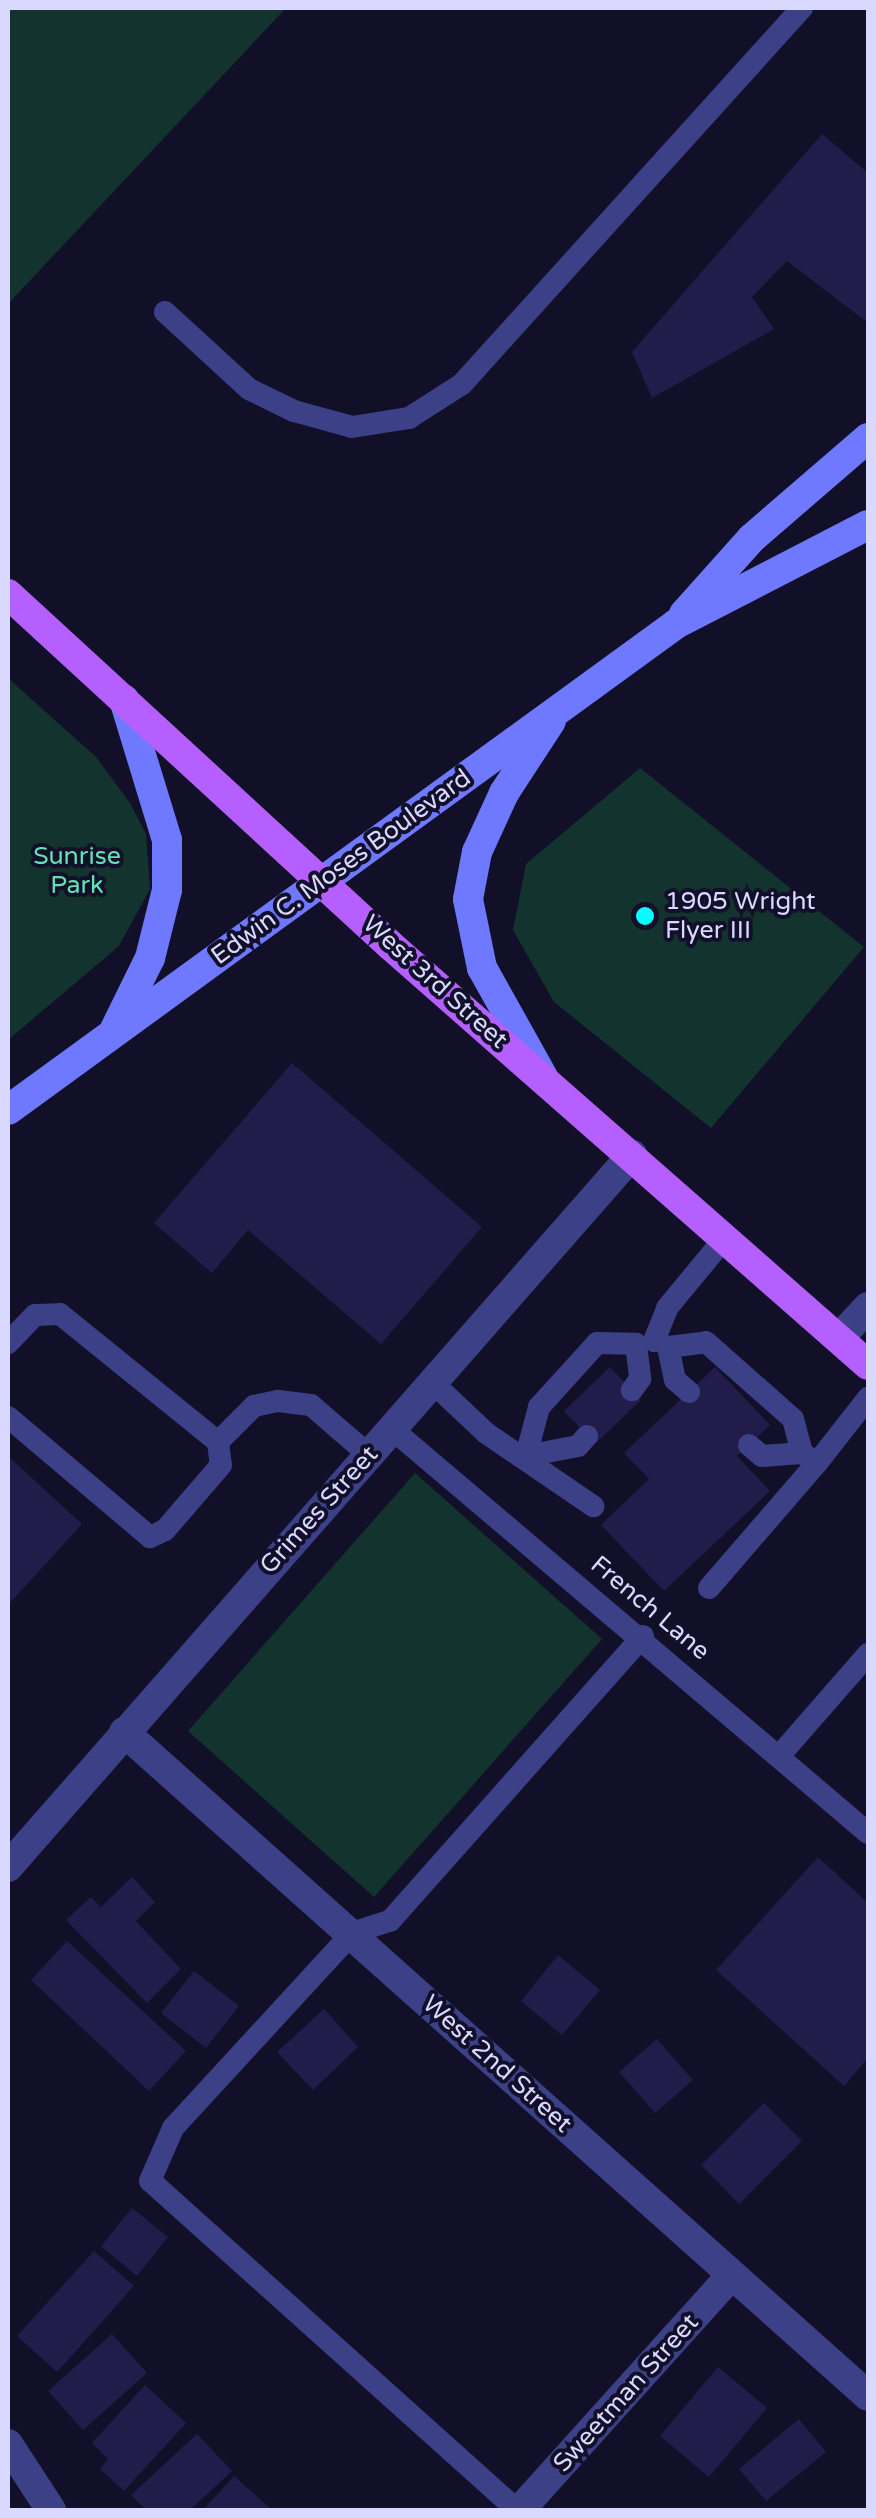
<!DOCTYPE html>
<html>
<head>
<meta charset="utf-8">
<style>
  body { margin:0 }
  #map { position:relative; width:876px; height:2518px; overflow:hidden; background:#121029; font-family:"Varela Round",sans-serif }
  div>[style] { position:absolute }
  .green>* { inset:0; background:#13332e }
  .building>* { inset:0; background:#211c4a }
  .lane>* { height:22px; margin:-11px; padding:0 11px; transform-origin:11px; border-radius:11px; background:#3b4087 }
  .street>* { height:30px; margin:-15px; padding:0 15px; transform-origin:15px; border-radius:15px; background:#3b4087 }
  .secondary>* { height:30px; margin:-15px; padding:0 15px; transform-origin:15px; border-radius:15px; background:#6f79ff }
  .primary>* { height:30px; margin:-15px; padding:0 15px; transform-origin:15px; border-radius:15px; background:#b45ffe }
  .dots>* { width:28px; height:28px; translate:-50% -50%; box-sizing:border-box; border:5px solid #121029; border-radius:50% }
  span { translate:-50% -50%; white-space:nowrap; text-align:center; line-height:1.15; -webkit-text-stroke:8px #121029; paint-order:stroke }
  .park-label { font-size:25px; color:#63e0b5 }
  .street-label { font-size:25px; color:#d9d8ff }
  .poi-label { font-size:25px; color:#d9d8ff }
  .left { translate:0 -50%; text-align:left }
  .frame { position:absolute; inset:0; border:10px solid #d9d8ff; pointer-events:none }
</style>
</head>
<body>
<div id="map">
  <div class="green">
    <div style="clip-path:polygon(8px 8px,286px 8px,8px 304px)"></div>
    <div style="clip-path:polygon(8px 678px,96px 757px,130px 803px,146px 834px,150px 889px,119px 946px,8px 1040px)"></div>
    <div style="clip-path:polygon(640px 768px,864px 947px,711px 1128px,554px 1002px,513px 930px,526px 864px)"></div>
    <div style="clip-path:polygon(415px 1473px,602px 1639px,374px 1897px,188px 1731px)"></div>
  </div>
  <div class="building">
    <div style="clip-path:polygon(822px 134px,868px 173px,868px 323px,787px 261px,752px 297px,774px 329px,652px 398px,632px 352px)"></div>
    <div style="clip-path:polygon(292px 1063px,482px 1227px,381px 1344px,248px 1230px,212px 1273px,154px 1223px)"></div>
    <div style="clip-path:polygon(610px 1367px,641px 1400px,595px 1444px,564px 1411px)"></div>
    <div style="clip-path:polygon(715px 1367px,770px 1425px,737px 1456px,770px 1491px,664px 1591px,601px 1525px,649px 1479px,624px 1453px)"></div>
    <div style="clip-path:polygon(8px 1456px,82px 1524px,8px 1605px)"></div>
    <div style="clip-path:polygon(818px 1857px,868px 1903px,868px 2058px,844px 2086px,716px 1970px)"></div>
    <div style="clip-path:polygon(132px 1877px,155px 1902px,136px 1921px,181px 1969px,147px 2003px,66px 1920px,91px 1897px,101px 1907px)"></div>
    <div style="clip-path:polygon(67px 1941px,186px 2051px,149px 2091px,31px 1980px)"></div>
    <div style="clip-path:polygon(558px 1955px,600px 1990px,562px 2035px,521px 2001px)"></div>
    <div style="clip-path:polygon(194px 1971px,239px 2006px,206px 2048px,161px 2013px)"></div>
    <div style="clip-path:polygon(324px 2009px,358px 2047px,313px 2090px,277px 2052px)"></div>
    <div style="clip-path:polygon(657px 2039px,693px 2080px,655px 2113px,619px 2072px)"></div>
    <div style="clip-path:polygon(764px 2103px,802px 2141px,739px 2204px,701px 2165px)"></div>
    <div style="clip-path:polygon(132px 2208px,168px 2237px,137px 2276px,101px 2246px)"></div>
    <div style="clip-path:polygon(94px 2251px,134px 2286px,57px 2372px,17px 2336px)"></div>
    <div style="clip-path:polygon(112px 2334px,147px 2373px,83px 2430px,48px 2391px)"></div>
    <div style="clip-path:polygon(718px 2367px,767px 2408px,709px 2477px,660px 2436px)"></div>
    <div style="clip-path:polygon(145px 2385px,186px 2423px,124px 2491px,100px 2469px,108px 2459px,92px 2443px)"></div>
    <div style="clip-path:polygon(799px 2419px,826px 2452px,766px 2501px,739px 2469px)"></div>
    <div style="clip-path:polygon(197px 2434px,232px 2471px,190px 2510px,146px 2510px,131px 2495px)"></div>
    <div style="clip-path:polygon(234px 2476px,272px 2510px,203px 2510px)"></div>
  </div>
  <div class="lane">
    <div style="left:165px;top:312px;width:114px;rotate:42.5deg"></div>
    <div style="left:249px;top:389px;width:50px;rotate:26.1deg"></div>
    <div style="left:294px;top:411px;width:60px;rotate:15.4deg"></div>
    <div style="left:352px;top:427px;width:58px;rotate:-9deg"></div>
    <div style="left:409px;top:418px;width:63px;rotate:-32.7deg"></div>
    <div style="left:462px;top:384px;width:507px;rotate:-47.88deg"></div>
    <div style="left:654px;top:1341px;width:35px;rotate:-68deg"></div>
    <div style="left:667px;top:1308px;width:91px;rotate:-50.4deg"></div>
    <div style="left:8px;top:1343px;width:39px;rotate:-46deg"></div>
    <div style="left:35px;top:1315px;width:25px;rotate:-2deg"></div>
    <div style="left:60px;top:1314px;width:203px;rotate:39deg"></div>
    <div style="left:218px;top:1442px;width:23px;rotate:83deg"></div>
    <div style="left:221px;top:1465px;width:86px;rotate:130.7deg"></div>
    <div style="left:165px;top:1530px;width:17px;rotate:155deg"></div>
    <div style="left:150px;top:1537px;width:186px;rotate:-139.8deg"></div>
    <div style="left:433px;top:1383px;width:73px;rotate:43.3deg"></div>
    <div style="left:486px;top:1433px;width:130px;rotate:34.3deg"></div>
    <div style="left:689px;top:1392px;width:18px;rotate:-139deg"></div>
    <div style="left:675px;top:1380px;width:34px;rotate:-102deg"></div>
    <div style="left:668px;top:1347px;width:38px;rotate:-7deg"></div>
    <div style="left:706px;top:1342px;width:116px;rotate:41.5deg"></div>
    <div style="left:793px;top:1419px;width:35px;rotate:75deg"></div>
    <div style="left:802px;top:1453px;width:40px;rotate:175.7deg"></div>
    <div style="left:762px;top:1456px;width:17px;rotate:-140deg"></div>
    <div style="left:392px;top:1429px;width:624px;rotate:40.32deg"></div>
    <div style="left:587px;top:1436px;width:13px;rotate:132deg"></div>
    <div style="left:578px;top:1446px;width:53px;rotate:169.1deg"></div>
    <div style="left:526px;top:1456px;width:51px;rotate:-75.1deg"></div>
    <div style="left:539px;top:1407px;width:86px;rotate:-47.8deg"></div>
    <div style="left:597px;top:1343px;width:39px;rotate:1deg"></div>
    <div style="left:636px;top:1344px;width:35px;rotate:83deg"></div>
    <div style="left:640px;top:1379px;width:14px;rotate:126deg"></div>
    <div style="left:218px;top:1442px;width:51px;rotate:-45deg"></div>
    <div style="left:254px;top:1406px;width:25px;rotate:-12deg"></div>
    <div style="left:278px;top:1401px;width:33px;rotate:7deg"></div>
    <div style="left:311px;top:1405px;width:77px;rotate:40.8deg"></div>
    <div style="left:805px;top:1455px;width:14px;rotate:34deg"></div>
    <div style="left:817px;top:1463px;width:83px;rotate:-51.9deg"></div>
    <div style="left:709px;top:1588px;width:165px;rotate:-49.2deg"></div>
    <div style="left:780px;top:1755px;width:134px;rotate:-48.9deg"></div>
    <div style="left:517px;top:2510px;width:493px;rotate:-138.1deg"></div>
    <div style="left:150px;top:2181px;width:58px;rotate:-66.5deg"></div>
    <div style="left:173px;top:2128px;width:265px;rotate:-47.4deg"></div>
    <div style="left:352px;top:1933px;width:40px;rotate:-18deg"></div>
    <div style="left:390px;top:1921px;width:381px;rotate:-48.4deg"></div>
  </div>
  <div class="street">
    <div style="left:839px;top:1338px;width:42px;rotate:-46.9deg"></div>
    <div style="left:124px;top:1732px;width:997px;rotate:41.75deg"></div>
    <div style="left:8px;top:1867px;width:947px;rotate:-48.77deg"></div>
    <div style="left:8px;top:2444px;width:79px;rotate:56.9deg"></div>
    <div style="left:520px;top:2510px;width:315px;rotate:-48deg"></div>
  </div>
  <div class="secondary">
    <div style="left:684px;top:614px;width:102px;rotate:-48.2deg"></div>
    <div style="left:752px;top:538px;width:153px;rotate:-40.8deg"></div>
    <div style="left:115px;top:1029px;width:79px;rotate:-63.8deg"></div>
    <div style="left:150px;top:958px;width:70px;rotate:-76deg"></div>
    <div style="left:167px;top:890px;width:50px;rotate:-90deg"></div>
    <div style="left:167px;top:840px;width:147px;rotate:-107deg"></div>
    <div style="left:543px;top:1077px;width:125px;rotate:-119.2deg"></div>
    <div style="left:482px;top:968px;width:70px;rotate:-101.5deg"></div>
    <div style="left:468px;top:899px;width:48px;rotate:-79.2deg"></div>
    <div style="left:477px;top:852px;width:65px;rotate:-65.4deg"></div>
    <div style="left:504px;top:793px;width:86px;rotate:-56.9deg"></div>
    <div style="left:8px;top:1110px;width:826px;rotate:-36.04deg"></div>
    <div style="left:676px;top:624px;width:216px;rotate:-27.3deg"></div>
  </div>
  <div class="primary">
    <div style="left:8px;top:594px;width:519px;rotate:42.58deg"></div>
    <div style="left:390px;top:945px;width:636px;rotate:41.3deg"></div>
  </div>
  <div class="dots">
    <div style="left:645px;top:916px;background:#05fdfe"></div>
  </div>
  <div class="park-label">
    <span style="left:77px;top:871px">Sunrise<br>Park</span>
  </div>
  <div class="street-label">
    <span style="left:341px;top:867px;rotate:-36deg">Edwin C. Moses Boulevard</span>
    <span style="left:435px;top:982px;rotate:42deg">West 3rd Street</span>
    <span style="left:319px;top:1510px;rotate:-48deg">Grimes Street</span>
    <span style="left:650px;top:1608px;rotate:40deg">French Lane</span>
    <span style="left:497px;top:2064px;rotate:42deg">West 2nd Street</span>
    <span style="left:626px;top:2393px;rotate:-48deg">Sweetman Street</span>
  </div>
  <div class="poi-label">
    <span class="left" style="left:665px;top:916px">1905 Wright<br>Flyer III</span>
  </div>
  <div class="frame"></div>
</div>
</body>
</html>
